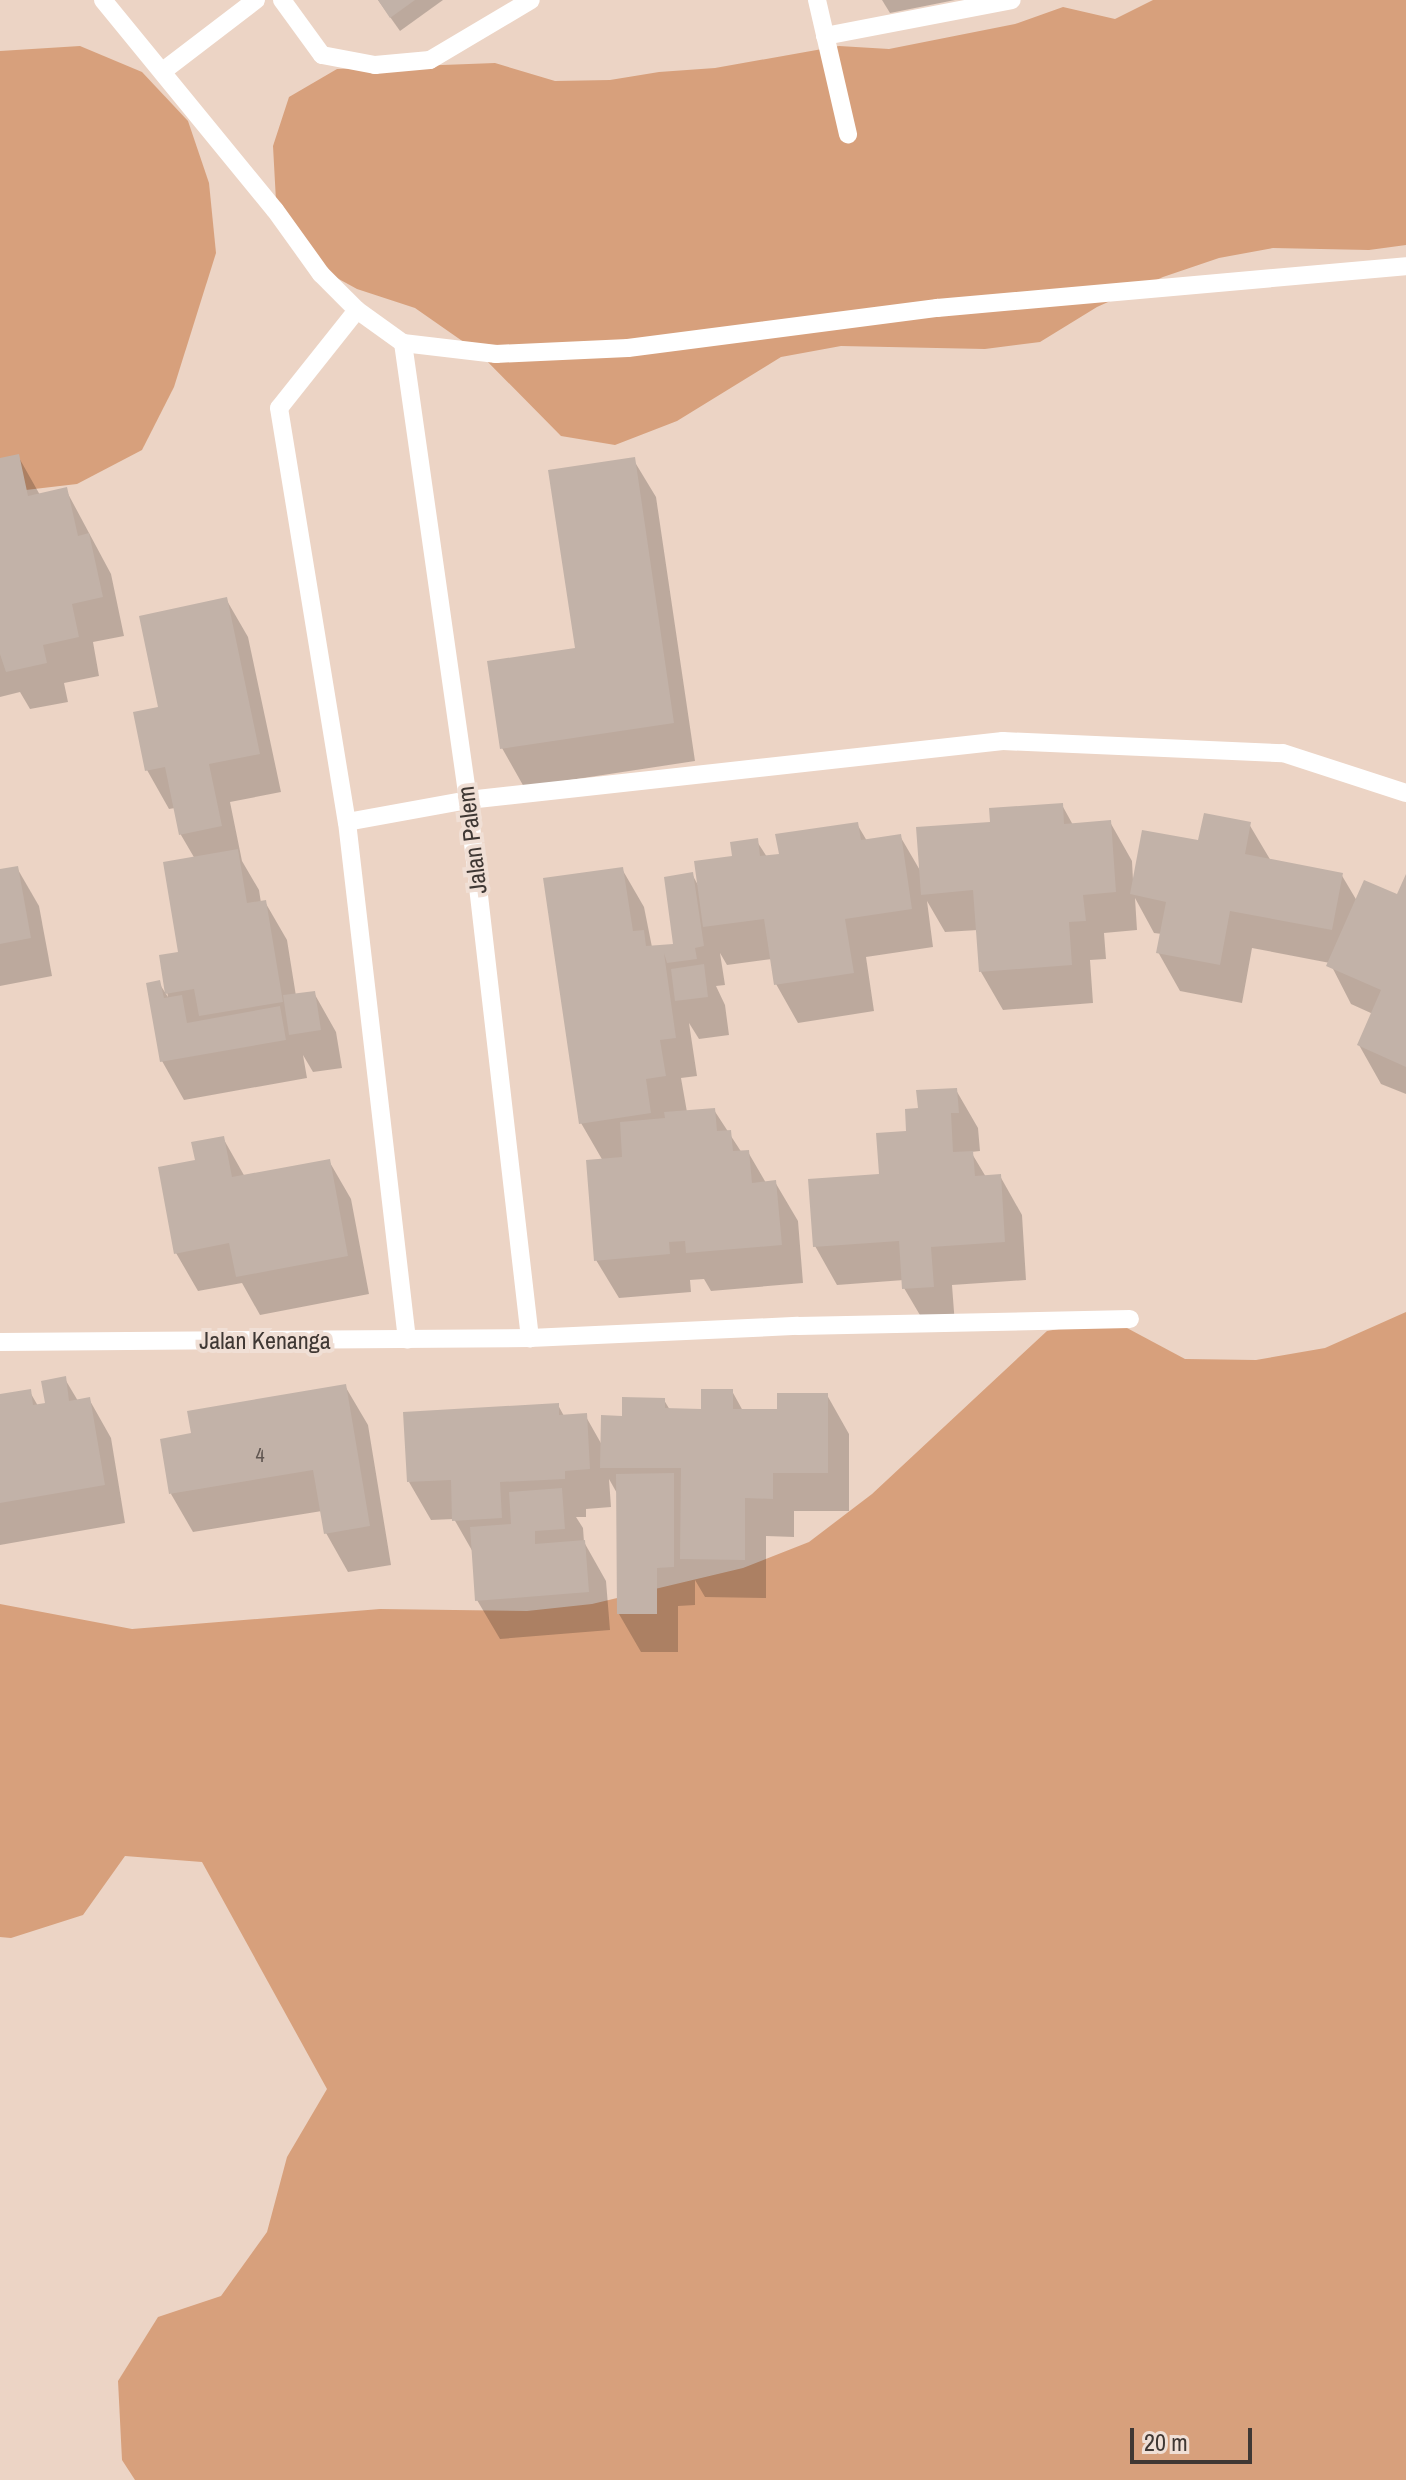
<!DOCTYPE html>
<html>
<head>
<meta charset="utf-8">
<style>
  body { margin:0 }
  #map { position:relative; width:1406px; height:2480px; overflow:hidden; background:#f0dfd5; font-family:"Archivo Narrow",sans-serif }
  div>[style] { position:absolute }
  .built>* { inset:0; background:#ecd4c5 }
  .forest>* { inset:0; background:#d7a07c }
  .shadow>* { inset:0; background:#0003 }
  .building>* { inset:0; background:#c2b2a8 }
  .lane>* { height:18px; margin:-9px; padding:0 9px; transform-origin:9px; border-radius:9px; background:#fff }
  span { translate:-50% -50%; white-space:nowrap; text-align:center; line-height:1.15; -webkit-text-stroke:8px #f0dfd5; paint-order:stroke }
  .number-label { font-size:20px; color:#605651 }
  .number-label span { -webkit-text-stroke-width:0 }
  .street-label { font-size:24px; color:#3f3834 }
  .scale { position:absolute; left:1130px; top:2428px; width:122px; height:36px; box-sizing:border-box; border:4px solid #3f3834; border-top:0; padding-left:10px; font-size:24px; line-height:28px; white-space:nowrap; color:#3f3834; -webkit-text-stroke:6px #f0dfd5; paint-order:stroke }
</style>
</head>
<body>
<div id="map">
  <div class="built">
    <div style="clip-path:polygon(0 0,1406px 0,1406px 2480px,0 2480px)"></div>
  </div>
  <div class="forest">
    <div style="clip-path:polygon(1153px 0,1406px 0,1406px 245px,1369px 250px,1273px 248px,1219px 258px,1163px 277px,1097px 307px,1040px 342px,985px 349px,841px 346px,781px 357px,677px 421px,615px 445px,561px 436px,478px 352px,415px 308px,357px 289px,306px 261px,276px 201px,273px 146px,289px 97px,337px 69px,495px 63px,555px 81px,610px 80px,659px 72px,715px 68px,839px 46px,889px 49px,1015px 24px,1063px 7px,1115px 19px)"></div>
    <div style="clip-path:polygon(80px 46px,142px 72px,188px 121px,209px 183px,216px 253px,174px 387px,142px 450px,77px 484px,0 493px,0 51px)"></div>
    <div style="clip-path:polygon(1406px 1312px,1406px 2480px,135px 2480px,122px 2460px,118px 2381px,158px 2317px,221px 2296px,267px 2232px,287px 2157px,327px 2089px,202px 1862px,125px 1856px,83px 1915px,11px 1938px,0 1937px,0 1604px,132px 1629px,380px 1609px,527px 1611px,592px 1604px,743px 1568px,809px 1542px,872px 1494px,1047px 1331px,1112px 1320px,1185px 1359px,1256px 1360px,1325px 1348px)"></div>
  </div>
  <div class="shadow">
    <div style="clip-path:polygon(378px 0,443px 0,400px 31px)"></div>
    <div style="clip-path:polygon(882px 0,955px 0,890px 13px)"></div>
    <div style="clip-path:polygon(18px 456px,40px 495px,66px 490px,111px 574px,124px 636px,93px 642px,99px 676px,64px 683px,68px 702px,30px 709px,20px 692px,0 697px,0 460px)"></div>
    <div style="clip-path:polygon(633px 459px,656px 497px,695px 761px,524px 787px,502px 748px,577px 650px)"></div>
    <div style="clip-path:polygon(226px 599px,248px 637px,281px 792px,230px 802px,242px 861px,259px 890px,261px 903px,265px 902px,287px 940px,296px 996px,314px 993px,336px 1032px,342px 1068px,313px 1072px,303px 1055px,307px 1078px,184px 1100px,162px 1061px,159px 983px,168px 997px,161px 957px,180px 954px,195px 859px,181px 835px,175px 808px,169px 809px,147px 770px,160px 709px)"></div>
    <div style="clip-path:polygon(1062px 805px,1073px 825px,1110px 822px,1132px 861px,1133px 880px,1200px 843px,1249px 824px,1271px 861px,1341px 874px,1357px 901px,1399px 896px,1406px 879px,1406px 1094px,1381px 1084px,1359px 1045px,1373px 1014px,1351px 1004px,1330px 963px,1252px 948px,1242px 1003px,1180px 991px,1158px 952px,1162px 934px,1154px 933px,1135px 898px,1137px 930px,1104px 933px,1106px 959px,1090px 960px,1093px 1003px,1003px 1010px,981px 972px,978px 930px,945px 932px,927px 901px,933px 947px,866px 957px,874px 1011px,798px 1023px,776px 984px,772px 959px,727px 965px,720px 953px,725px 985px,716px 986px,725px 1005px,729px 1035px,699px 1039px,689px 1023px,697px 1076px,681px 1078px,687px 1112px,714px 1110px,742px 1153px,748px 1152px,766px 1183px,775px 1182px,798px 1221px,803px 1283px,711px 1291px,704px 1279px,690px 1280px,691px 1292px,619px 1298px,596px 1260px,603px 1161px,581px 1123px,622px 869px,644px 907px,652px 947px,676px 945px,692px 874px,699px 887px,756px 840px,767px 857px,781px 855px,857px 824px,867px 841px,900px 836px,921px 872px,993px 824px)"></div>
    <div style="clip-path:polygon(17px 868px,39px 906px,52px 976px,0 986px,0 871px)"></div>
    <div style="clip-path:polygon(956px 1090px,978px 1128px,980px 1151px,971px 1152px,986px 1177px,1000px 1176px,1022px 1215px,1026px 1280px,952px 1285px,955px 1325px,927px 1327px,904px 1288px,904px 1280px,837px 1285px,815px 1246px,881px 1176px,920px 1109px)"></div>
    <div style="clip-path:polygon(223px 1138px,245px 1177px,329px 1161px,351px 1199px,369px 1294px,260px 1315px,242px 1283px,198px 1291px,176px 1253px,197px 1162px)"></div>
    <div style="clip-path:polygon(65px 1379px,78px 1401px,89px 1399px,111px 1438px,125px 1523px,0 1545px,0 1396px,30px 1392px,38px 1406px,47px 1405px)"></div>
    <div style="clip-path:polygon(345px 1386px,368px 1425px,391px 1565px,348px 1572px,326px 1533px,322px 1511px,193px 1532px,171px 1494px,193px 1435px)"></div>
    <div style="clip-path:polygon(732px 1391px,743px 1411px,779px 1411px,827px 1395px,849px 1434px,849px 1511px,794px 1511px,794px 1537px,766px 1536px,766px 1598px,705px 1597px,695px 1580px,695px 1605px,678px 1606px,678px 1652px,641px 1652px,619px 1614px,618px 1495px,609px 1479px,611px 1507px,586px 1509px,586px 1517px,576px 1517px,583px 1528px,584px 1542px,606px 1581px,610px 1630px,500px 1639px,477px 1600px,474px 1554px,454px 1519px,431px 1520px,409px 1482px,558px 1405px,564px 1416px,585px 1415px,602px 1445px,624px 1418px,664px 1400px,670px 1410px,703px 1411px)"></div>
  </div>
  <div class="building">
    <div style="clip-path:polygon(378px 0,415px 0,390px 18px)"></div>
    <div style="clip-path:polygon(19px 454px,28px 496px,67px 487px,78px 536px,89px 533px,103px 597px,72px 604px,79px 637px,43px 645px,47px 663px,6px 672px,0 654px,0 458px)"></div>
    <div style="clip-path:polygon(635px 457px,674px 723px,500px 749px,487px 661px,575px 648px,548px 470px)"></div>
    <div style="clip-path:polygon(227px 597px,260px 754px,209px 764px,222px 826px,179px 835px,165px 767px,145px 771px,133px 712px,158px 707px,139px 616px)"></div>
    <div style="clip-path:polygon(1063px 803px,1064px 824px,1111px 820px,1116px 892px,1083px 895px,1086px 921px,1069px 922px,1072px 965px,979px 972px,973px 890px,921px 895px,916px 827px,990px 822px,989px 808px)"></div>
    <div style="clip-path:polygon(1204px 813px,1251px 822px,1245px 854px,1343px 873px,1332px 930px,1230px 911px,1220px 965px,1156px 953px,1166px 902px,1130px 894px,1142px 830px,1198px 840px)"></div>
    <div style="clip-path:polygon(858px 822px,861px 840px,901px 834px,912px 909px,845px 919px,854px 973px,774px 985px,764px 919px,703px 927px,694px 861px,732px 856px,730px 842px,758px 838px,760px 856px,779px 854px,775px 834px)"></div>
    <div style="clip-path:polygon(238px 849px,247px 903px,266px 900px,283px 1002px,199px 1016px,194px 989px,165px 994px,159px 955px,178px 952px,163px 862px)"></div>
    <div style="clip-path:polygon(18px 866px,31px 938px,0 944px,0 869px)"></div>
    <div style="clip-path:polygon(623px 867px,633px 931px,644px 930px,646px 946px,673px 944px,664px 877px,693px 872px,704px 946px,695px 948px,697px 959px,667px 963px,664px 953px,676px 1038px,660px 1040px,666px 1076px,646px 1079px,651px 1113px,579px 1124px,543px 878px)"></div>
    <div style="clip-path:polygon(1406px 874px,1406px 1067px,1357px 1045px,1381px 990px,1326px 966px,1364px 880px,1397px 894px)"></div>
    <div style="clip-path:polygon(704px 964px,708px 997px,675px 1001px,671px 969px)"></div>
    <div style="clip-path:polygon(160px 980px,164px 998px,182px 995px,187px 1023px,280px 1006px,286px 1040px,160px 1062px,146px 983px)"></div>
    <div style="clip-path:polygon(315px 991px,321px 1030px,289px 1035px,283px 995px)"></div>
    <div style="clip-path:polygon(957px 1088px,959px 1113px,951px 1113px,953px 1152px,973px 1151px,975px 1176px,1001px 1174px,1005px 1242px,931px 1247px,934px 1287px,902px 1289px,899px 1241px,813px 1247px,808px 1179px,879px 1174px,876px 1133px,906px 1131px,905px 1109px,918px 1108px,916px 1090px)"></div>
    <div style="clip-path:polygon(715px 1108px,717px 1131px,731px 1130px,733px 1151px,749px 1150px,752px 1183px,776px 1180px,782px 1245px,686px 1253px,685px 1241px,669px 1242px,670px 1254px,594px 1261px,586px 1160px,622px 1157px,620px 1122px,665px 1118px,664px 1112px)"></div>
    <div style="clip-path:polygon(224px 1136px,232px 1177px,330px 1159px,348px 1256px,236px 1277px,229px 1243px,174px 1254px,158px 1167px,195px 1160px,191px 1142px)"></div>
    <div style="clip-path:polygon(66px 1376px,69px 1401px,90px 1397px,105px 1485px,0 1503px,0 1394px,31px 1389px,33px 1405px,45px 1403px,41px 1381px)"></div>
    <div style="clip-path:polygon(346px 1384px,370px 1526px,324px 1534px,313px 1470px,169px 1494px,160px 1439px,191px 1433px,187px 1411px)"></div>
    <div style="clip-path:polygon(701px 1389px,733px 1389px,733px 1409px,777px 1409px,777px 1393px,828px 1393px,828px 1473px,773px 1473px,773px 1499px,745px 1498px,745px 1560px,680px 1559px,681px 1468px,600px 1468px,601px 1415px,622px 1416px,622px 1397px,665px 1398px,665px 1408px,701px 1409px)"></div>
    <div style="clip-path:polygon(559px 1403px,559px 1415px,587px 1413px,590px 1469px,565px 1471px,565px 1479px,500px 1482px,502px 1518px,452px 1521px,451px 1480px,407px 1482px,403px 1412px)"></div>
    <div style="clip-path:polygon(674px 1473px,674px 1567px,657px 1568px,657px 1614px,617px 1614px,616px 1474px)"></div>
    <div style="clip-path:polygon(562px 1488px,565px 1529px,535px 1531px,535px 1544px,585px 1540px,589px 1592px,475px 1601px,470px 1527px,511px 1524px,509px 1492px)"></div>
  </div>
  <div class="lane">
    <div style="left:103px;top:0;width:271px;rotate:50.7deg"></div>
    <div style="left:275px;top:210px;width:79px;rotate:54.3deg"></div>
    <div style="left:321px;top:274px;width:51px;rotate:45deg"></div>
    <div style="left:357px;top:310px;width:57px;rotate:35.7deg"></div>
    <div style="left:403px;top:343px;width:94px;rotate:6.7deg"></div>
    <div style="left:496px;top:354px;width:132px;rotate:-2.6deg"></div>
    <div style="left:628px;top:348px;width:312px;rotate:-7.4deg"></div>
    <div style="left:937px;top:308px;width:471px;rotate:-5.1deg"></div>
    <div style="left:282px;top:0;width:68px;rotate:54deg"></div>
    <div style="left:322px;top:55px;width:54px;rotate:10.7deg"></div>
    <div style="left:375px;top:65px;width:55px;rotate:-5.2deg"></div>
    <div style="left:430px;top:60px;width:117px;rotate:-30.7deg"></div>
    <div style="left:817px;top:0;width:138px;rotate:77deg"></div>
    <div style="left:825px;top:36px;width:190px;rotate:-10.9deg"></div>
    <div style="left:163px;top:71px;width:117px;rotate:-37.4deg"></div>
    <div style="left:357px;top:310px;width:125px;rotate:128.5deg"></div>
    <div style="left:279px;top:408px;width:420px;rotate:80.7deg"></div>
    <div style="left:347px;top:822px;width:521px;rotate:83.39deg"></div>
    <div style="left:403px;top:343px;width:462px;rotate:81.9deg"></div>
    <div style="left:468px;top:800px;width:542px;rotate:83.43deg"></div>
    <div style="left:347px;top:822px;width:123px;rotate:-10.3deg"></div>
    <div style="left:468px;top:800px;width:538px;rotate:-6.29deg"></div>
    <div style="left:1003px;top:741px;width:280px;rotate:2.5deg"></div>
    <div style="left:1283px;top:753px;width:129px;rotate:18deg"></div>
    <div style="left:0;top:1342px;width:530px;rotate:-0.43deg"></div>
    <div style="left:530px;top:1338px;width:268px;rotate:-2.6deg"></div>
    <div style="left:798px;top:1326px;width:332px;rotate:-1.2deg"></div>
  </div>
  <div class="number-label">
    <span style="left:260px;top:1454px">4</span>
  </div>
  <div class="street-label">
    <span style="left:472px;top:840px;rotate:-97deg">Jalan Palem</span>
    <span style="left:265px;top:1341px">Jalan Kenanga</span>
  </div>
  <div class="scale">20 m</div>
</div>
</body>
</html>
